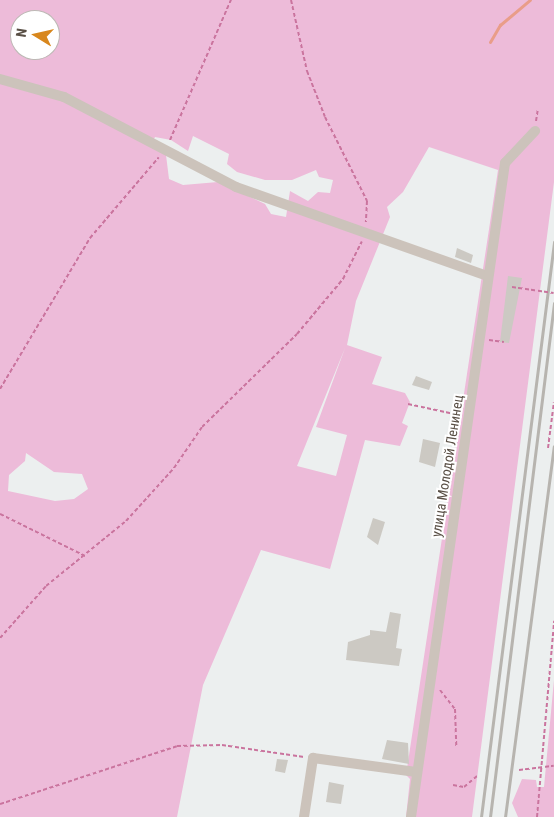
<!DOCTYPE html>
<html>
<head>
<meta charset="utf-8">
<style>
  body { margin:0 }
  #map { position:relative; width:554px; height:817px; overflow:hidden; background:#ecefef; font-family:"Roboto Condensed",sans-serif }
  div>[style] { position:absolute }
  .green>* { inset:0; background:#edbbd9 }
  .stream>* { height:3px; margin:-1.5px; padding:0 1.5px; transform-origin:1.5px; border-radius:1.5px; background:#e99d89 }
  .building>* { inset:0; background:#ccc9c3 }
  .path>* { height:2px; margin-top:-1px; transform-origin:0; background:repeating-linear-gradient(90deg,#ca749e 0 4px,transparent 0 6.5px) }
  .minor>* { height:10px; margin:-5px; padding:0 5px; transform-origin:5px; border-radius:5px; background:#ccc3bb }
  .rail>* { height:3px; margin:-1.5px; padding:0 1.5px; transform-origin:1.5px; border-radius:1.5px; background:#b7b4af }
  .path-bridge>* { height:2px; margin-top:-1px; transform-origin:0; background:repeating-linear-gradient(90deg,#ca749e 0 4px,transparent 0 6.5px) }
  span { translate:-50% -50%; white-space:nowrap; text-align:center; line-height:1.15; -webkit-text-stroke:4px #fff; paint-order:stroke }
  .street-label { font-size:14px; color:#594f45 }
  .north { position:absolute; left:10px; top:10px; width:50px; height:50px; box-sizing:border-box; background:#fff; border:1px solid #bdb9b5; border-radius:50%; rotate:279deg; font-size:14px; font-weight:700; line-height:20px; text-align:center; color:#594f45 }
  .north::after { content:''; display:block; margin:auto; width:18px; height:22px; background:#d8871d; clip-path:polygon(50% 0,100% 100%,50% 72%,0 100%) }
</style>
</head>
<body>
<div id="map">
  <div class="green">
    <div style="clip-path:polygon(evenodd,0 0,554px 0,554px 182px,472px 817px,406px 817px,410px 779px,406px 775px,498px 170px,429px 147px,403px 192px,387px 207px,390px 217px,356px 301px,347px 345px,382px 357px,372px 384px,405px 393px,410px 402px,402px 423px,408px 426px,400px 446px,365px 440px,330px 569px,261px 550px,203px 685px,177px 817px,0 817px,0 0,20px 20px,50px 20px,50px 50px,20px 50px,20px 20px,0 0,193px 136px,229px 154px,227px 164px,237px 172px,265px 180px,292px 180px,316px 170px,319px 177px,333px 180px,330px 193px,318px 192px,308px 201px,290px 191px,286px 217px,271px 214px,265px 204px,218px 182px,183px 185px,169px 179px,166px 155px,152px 143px,155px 137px,171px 140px,188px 151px,193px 136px,0 0,345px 348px,316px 427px,347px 435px,336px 476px,297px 466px,345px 348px,0 0,26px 453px,54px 472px,82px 474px,88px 489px,74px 499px,55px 501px,8px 491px,9px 475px,25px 461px,26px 453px)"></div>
    <div style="clip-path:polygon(554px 680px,554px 817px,518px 817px,512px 803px,522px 779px,536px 780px,537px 787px,544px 787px)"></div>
  </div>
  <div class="stream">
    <div style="left:490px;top:42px;width:20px;rotate:-60deg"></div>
    <div style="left:500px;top:25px;width:39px;rotate:-40deg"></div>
  </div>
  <div class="building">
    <div style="clip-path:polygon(457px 248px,473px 255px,471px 263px,455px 257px)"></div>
    <div style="clip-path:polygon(508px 276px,522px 278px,509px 343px,500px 342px)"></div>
    <div style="clip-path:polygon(416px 376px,432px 382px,429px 390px,412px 385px)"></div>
    <div style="clip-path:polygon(423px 439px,440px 443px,435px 467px,419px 462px)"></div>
    <div style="clip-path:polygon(373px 518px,385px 522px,378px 545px,367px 537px)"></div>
    <div style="clip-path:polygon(390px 612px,401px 614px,396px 648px,402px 649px,399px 666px,346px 660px,348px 642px,370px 635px,370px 630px,386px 632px)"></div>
    <div style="clip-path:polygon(387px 740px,408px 743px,409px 764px,382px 759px)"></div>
    <div style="clip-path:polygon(277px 759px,288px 760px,285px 773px,275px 771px)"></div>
    <div style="clip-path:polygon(329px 782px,344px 785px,341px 804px,326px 802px)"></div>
  </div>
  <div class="path">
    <div style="left:291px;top:0;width:73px;rotate:77.3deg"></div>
    <div style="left:307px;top:71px;width:49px;rotate:68.6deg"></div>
    <div style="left:325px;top:117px;width:94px;rotate:63.4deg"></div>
    <div style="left:367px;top:201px;width:21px;rotate:93deg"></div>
    <div style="left:536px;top:121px;width:12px;rotate:-81deg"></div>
    <div style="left:170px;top:140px;width:153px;rotate:-66.5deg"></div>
    <div style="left:489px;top:340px;width:15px;rotate:8deg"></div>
    <div style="left:0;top:389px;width:176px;rotate:-59.2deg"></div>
    <div style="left:90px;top:238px;width:106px;rotate:-49.6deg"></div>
    <div style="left:408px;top:404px;width:52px;rotate:12.2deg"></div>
    <div style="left:548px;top:448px;width:46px;rotate:-82.6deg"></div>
    <div style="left:0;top:514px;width:97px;rotate:26.3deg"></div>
    <div style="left:0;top:638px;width:69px;rotate:-48.5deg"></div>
    <div style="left:46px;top:586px;width:103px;rotate:-39.1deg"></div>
    <div style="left:126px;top:521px;width:72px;rotate:-47.8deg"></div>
    <div style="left:174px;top:468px;width:50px;rotate:-55.7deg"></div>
    <div style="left:202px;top:427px;width:133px;rotate:-44.4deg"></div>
    <div style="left:297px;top:334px;width:72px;rotate:-50.1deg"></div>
    <div style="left:343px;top:279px;width:42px;rotate:-63.4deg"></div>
    <div style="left:440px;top:690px;width:24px;rotate:52deg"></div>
    <div style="left:455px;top:709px;width:38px;rotate:88deg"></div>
    <div style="left:519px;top:770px;width:35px;rotate:-7deg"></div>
    <div style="left:453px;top:785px;width:11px;rotate:10deg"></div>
    <div style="left:464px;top:787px;width:17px;rotate:-40deg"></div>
    <div style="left:0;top:804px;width:186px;rotate:-18.1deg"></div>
    <div style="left:177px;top:746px;width:45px;rotate:-1.3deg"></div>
    <div style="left:222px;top:745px;width:83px;rotate:8.3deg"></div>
    <div style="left:537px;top:817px;width:197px;rotate:-85deg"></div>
  </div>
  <div class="minor">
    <div style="left:0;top:79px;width:66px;rotate:15.7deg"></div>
    <div style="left:64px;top:97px;width:194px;rotate:27.6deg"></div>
    <div style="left:236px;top:187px;width:267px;rotate:19.5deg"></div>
    <div style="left:304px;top:817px;width:60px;rotate:-81.3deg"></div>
    <div style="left:313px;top:758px;width:104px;rotate:7.7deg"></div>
    <div style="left:411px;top:817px;width:661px;rotate:-81.82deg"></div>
    <div style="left:505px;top:163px;width:44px;rotate:-46.8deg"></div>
  </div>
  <div class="rail">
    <div style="left:481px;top:817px;width:580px;rotate:-82.76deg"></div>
    <div style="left:490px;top:817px;width:518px;rotate:-82.9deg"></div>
    <div style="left:505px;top:817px;width:374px;rotate:-82.5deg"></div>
  </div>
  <div class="path-bridge">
    <div style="left:512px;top:287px;width:42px;rotate:8.1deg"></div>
  </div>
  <div class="street-label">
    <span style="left:447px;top:466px;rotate:-81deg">улица Молодой Ленинец</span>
  </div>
  <div class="north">N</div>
</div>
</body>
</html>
